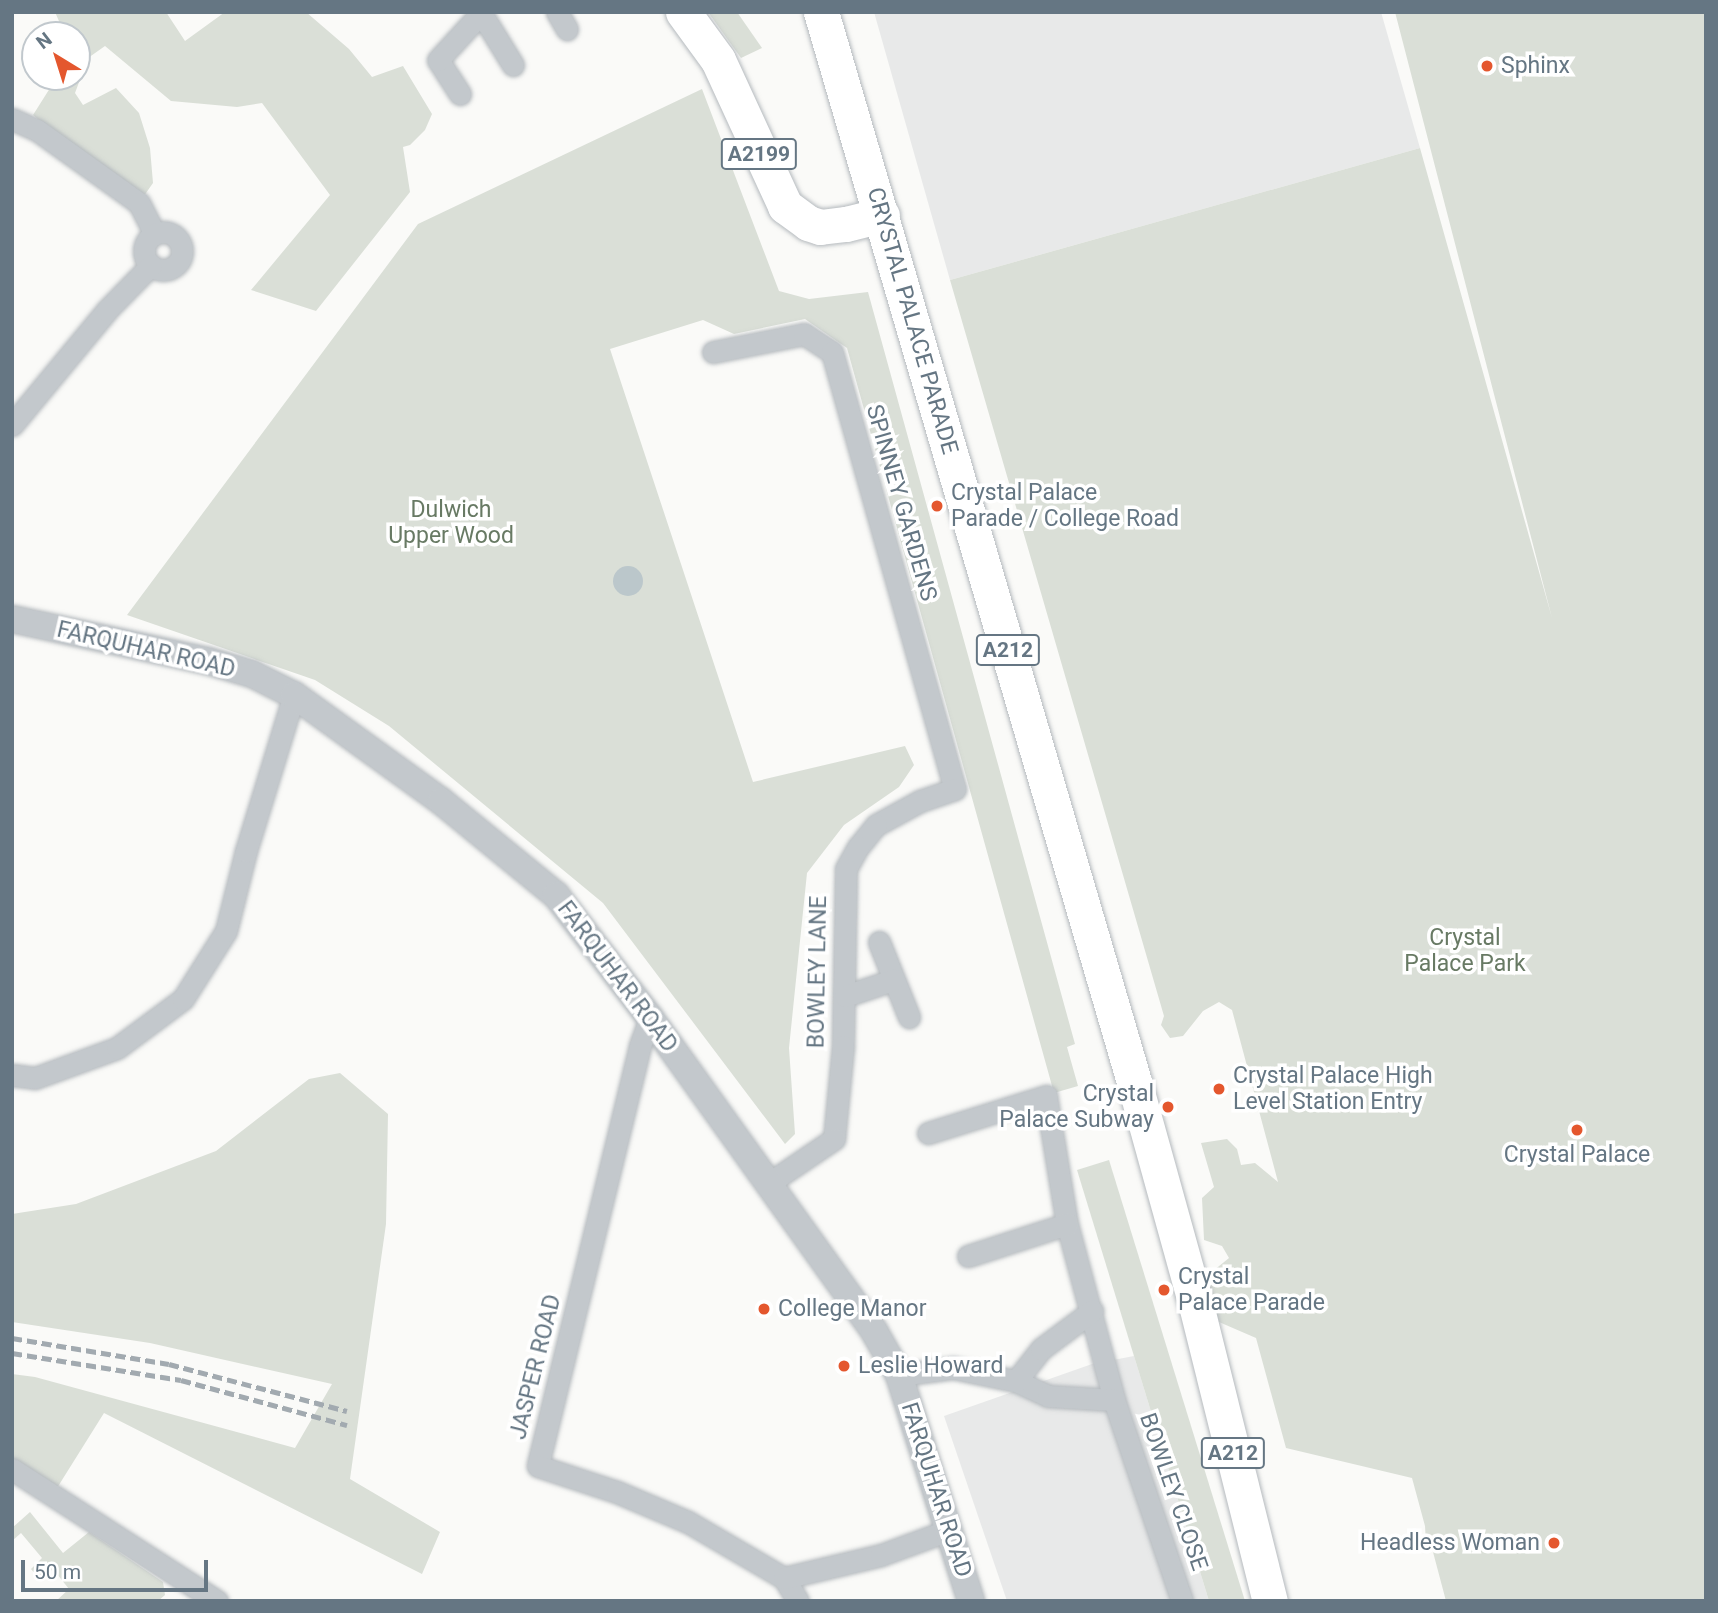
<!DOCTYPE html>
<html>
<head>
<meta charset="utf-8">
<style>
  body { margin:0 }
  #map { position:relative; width:1718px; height:1613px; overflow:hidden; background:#fafaf8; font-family:Roboto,sans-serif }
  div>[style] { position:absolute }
  .built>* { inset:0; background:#e8e9e9 }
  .green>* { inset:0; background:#dadfd7 }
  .water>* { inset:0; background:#bbc7cb }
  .round { border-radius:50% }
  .roads { filter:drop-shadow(0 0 2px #b5babe) drop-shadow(0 0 2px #b5babe) }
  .minor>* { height:21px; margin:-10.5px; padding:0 10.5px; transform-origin:10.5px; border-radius:10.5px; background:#c3c8cc }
  .minor>.ring { margin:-10.5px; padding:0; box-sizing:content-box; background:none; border:21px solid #c3c8cc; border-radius:50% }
  .tertiary>* { height:26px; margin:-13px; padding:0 13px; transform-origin:13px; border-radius:13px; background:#c3c8cc }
  .primary>* { height:35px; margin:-17.5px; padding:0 17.5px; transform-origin:17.5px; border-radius:17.5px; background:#fff }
  .rail>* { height:5px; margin-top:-2.5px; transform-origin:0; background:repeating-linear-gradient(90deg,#a2aab0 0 10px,transparent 0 15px) }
  .dots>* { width:19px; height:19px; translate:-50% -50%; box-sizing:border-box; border:4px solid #fff; border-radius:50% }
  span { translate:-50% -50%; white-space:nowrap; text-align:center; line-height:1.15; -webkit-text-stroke:7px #fff; paint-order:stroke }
  .shield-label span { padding:2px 5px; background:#fff; border:2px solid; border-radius:5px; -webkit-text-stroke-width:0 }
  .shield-label { font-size:21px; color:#657683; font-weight:700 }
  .poi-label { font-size:23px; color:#657683 }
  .left { translate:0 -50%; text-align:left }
  .right { translate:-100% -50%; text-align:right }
  .street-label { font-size:23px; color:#657683 }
  .park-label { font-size:23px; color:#687a64 }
  .frame { position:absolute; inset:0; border:14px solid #657683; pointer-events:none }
  .north { position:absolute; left:21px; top:21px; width:70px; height:70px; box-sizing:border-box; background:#fff; border:2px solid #c1c8cd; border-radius:50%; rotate:322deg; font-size:19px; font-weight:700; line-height:28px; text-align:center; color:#657683 }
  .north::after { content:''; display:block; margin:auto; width:24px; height:32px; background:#e4572e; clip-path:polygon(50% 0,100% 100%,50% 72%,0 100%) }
  .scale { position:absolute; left:21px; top:1560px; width:187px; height:32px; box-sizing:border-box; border:4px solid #657683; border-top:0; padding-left:9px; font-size:21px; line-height:24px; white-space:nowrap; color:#657683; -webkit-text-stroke:5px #fff; paint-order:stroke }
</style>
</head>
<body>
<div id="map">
  <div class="built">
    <div style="clip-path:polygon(874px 12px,1381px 12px,1420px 148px,950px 280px)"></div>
    <div style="clip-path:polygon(1134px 1356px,1209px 1601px,1007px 1601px,944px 1416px,1092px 1364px)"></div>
  </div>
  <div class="green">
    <div style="clip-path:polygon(55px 12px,166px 12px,185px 41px,225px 12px,306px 12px,349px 49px,372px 77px,403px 66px,432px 114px,425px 130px,410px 145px,403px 147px,410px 192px,316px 311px,251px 290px,330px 195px,262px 103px,237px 107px,171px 101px,105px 46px,88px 58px,75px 93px,83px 105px,116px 88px,139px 113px,150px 148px,153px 183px,139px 203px,33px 115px,57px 77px,77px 77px,77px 35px,65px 35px)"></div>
    <div style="clip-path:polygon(708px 12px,737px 12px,762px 48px,741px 58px)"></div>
    <div style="clip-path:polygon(1395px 12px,1706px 12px,1706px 1601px,1446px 1601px,1433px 1552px,1426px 1544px,1425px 1526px,1412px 1478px,1286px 1448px,1256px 1338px,1212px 1319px,1203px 1295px,1213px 1271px,1229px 1258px,1222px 1246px,1204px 1240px,1202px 1198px,1214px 1187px,1201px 1143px,1227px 1139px,1237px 1149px,1241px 1165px,1255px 1163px,1278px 1182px,1232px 1010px,1219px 1002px,1203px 1011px,1183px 1036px,1170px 1038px,1161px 1025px,1164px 1016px,950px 280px,1420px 148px,1552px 618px)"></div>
    <div style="clip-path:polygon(702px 89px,779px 291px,809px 299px,868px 292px,1075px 1044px,1067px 1047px,1078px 1086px,1054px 1093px,847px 348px,805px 319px,734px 334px,703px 320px,610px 349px,753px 782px,905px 746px,914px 765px,899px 787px,844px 825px,807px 873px,789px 1048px,795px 1134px,785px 1144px,603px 903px,389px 726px,315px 680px,127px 615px,418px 224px)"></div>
    <div style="clip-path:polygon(340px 1073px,388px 1114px,386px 1224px,350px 1479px,440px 1532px,422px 1574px,104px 1413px,57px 1488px,12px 1459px,12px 1374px,35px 1377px,295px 1448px,332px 1384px,150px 1343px,12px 1322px,12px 1214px,76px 1204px,216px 1151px,309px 1079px)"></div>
    <div style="clip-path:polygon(1109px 1160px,1245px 1601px,1209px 1601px,1077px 1170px)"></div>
    <div style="clip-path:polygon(30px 1512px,63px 1553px,89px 1532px,163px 1582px,165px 1595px,158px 1601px,56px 1601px,69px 1589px,53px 1569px,40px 1580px,31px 1569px,42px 1558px,21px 1533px,12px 1541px,12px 1528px)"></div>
  </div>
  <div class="water">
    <div class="round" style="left:613px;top:566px;width:30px;height:30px"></div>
  </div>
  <div class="roads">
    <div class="minor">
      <div style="left:557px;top:12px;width:20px;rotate:60deg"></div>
      <div style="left:460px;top:94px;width:40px;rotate:-122.9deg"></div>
      <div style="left:438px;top:60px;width:64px;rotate:-47.5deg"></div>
      <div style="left:481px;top:13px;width:61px;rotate:58.4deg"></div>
      <div style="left:12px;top:119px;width:27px;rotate:24deg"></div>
      <div style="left:37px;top:130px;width:125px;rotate:35.6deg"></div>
      <div style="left:139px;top:203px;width:35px;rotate:63deg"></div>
      <div class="ring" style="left:144px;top:232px;width:17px;height:17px"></div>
      <div style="left:713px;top:352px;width:93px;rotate:-11.2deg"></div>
      <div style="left:804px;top:334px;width:33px;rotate:33deg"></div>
      <div style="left:832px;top:352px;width:454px;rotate:74.3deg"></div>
      <div style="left:955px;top:789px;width:37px;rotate:161deg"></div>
      <div style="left:920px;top:801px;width:50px;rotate:151.4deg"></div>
      <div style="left:876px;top:825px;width:28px;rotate:129deg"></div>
      <div style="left:858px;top:847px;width:25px;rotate:119deg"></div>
      <div style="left:846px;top:869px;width:177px;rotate:91deg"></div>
      <div style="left:843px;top:1046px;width:93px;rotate:95.5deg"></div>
      <div style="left:834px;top:1139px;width:78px;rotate:145.9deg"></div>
      <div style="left:12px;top:425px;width:149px;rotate:-50.4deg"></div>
      <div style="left:107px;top:310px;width:63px;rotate:-45.6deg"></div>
      <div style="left:879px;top:942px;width:81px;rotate:68.2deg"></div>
      <div style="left:845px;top:996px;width:51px;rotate:-18.4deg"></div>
      <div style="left:650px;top:1018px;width:30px;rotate:110deg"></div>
      <div style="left:640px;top:1046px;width:432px;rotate:103.7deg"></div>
      <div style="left:538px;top:1466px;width:83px;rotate:18.2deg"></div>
      <div style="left:617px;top:1492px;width:77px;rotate:22.9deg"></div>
      <div style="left:688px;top:1522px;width:111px;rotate:30.3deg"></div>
      <div style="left:784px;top:1578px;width:27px;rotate:59deg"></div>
      <div style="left:12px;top:1075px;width:23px;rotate:7deg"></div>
      <div style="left:35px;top:1078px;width:87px;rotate:-20.1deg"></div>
      <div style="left:117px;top:1048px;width:82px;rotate:-36.6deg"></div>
      <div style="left:183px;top:999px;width:80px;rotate:-57.7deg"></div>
      <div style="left:226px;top:931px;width:82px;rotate:-76deg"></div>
      <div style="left:246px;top:851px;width:163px;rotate:-72.9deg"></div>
      <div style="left:928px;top:1133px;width:124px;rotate:-17.4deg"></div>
      <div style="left:1046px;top:1096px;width:130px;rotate:80.7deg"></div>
      <div style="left:1067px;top:1224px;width:182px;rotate:75deg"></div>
      <div style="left:1114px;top:1400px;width:212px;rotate:71.3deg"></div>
      <div style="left:968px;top:1256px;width:104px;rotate:-17.9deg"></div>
      <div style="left:899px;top:1375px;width:54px;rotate:-7.4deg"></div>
      <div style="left:953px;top:1368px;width:64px;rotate:11.7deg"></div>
      <div style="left:1016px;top:1381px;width:35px;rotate:25deg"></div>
      <div style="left:1048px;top:1396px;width:66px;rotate:3.5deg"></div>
      <div style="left:1016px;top:1381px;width:41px;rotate:-52deg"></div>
      <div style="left:1041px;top:1349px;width:64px;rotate:-36.7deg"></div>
      <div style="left:12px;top:1469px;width:244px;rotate:32.8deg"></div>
      <div style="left:784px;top:1578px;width:100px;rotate:-13.3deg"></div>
      <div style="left:881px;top:1555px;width:72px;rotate:-20.2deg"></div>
    </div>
    <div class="tertiary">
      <div style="left:12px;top:619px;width:200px;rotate:12.1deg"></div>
      <div style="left:208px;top:661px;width:46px;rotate:16.5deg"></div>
      <div style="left:252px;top:674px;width:47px;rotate:26.6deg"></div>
      <div style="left:294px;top:695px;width:181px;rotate:35.8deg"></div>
      <div style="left:441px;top:801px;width:149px;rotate:39.3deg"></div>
      <div style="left:556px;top:895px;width:155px;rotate:52.6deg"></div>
      <div style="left:650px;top:1018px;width:385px;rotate:54.4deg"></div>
      <div style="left:874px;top:1331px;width:51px;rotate:60.4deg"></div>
      <div style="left:899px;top:1375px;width:237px;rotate:72.3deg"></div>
    </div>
    <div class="primary">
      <div style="left:683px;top:12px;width:59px;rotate:53.9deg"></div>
      <div style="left:718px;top:60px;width:161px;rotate:65.3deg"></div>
      <div style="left:785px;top:206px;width:29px;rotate:36deg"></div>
      <div style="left:808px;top:223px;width:13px;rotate:18deg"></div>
      <div style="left:820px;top:227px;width:26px;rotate:-7deg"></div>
      <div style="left:846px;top:224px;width:37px;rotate:-14deg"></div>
      <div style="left:821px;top:12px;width:1118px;rotate:73.69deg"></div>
      <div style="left:1135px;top:1085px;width:228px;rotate:74.5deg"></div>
      <div style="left:1196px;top:1305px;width:305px;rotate:76deg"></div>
    </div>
  </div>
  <div class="rail">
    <div style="left:12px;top:1338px;width:159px;rotate:9.4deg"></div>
    <div style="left:169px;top:1364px;width:184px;rotate:14.8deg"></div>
    <div style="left:12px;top:1353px;width:171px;rotate:9.1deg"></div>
    <div style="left:181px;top:1380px;width:172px;rotate:15.2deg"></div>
  </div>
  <div class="dots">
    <div style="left:1487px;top:66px;background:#e4572e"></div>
    <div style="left:937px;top:506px;background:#e4572e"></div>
    <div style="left:1219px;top:1089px;background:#e4572e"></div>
    <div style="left:1168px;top:1107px;background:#e4572e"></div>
    <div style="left:1577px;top:1130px;background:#e4572e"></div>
    <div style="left:1164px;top:1290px;background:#e4572e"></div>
    <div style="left:764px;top:1309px;background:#e4572e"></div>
    <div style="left:844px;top:1366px;background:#e4572e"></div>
    <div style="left:1554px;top:1543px;background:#e4572e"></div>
  </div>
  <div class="shield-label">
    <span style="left:759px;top:154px">A2199</span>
    <span style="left:1008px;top:650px">A212</span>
    <span style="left:1233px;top:1453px">A212</span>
  </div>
  <div class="poi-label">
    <span class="left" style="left:1501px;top:66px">Sphinx</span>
    <span class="left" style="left:951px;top:506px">Crystal Palace<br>Parade / College Road</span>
    <span class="left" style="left:1233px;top:1089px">Crystal Palace High<br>Level Station Entry</span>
    <span class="right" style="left:1154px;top:1107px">Crystal<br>Palace Subway</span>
    <span style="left:1577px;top:1155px">Crystal Palace</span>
    <span class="left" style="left:1178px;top:1290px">Crystal<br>Palace Parade</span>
    <span class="left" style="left:778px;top:1309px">College Manor</span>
    <span class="left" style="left:858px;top:1366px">Leslie Howard</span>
    <span class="right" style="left:1540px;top:1543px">Headless Woman</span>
  </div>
  <div class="street-label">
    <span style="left:912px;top:321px;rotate:74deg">CRYSTAL PALACE PARADE</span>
    <span style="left:901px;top:503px;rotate:74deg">SPINNEY GARDENS</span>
    <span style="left:146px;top:650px;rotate:13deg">FARQUHAR ROAD</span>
    <span style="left:818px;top:972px;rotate:-89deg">BOWLEY LANE</span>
    <span style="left:617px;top:977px;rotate:53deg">FARQUHAR ROAD</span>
    <span style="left:536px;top:1367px;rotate:-76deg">JASPER ROAD</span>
    <span style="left:936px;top:1490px;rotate:72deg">FARQUHAR ROAD</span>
    <span style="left:1173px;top:1492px;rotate:71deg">BOWLEY CLOSE</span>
  </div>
  <div class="park-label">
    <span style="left:451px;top:523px">Dulwich<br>Upper Wood</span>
    <span style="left:1465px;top:951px">Crystal<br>Palace Park</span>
  </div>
  <div class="frame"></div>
  <div class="north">N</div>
  <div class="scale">50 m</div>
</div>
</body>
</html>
